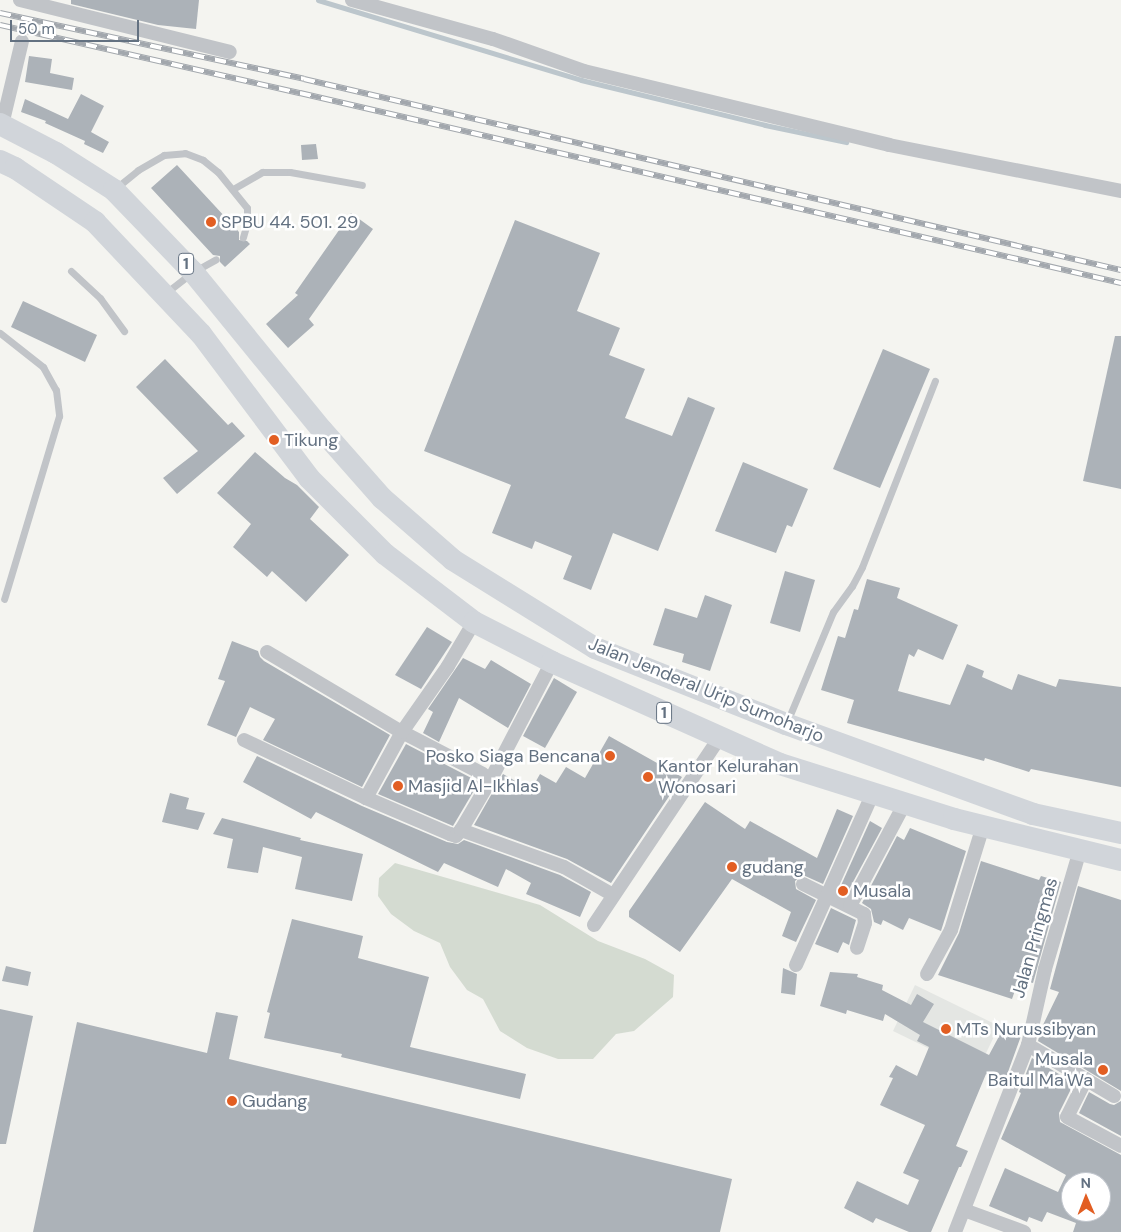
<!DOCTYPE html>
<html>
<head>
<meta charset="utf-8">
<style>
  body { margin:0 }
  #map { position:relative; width:1121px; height:1232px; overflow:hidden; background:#f4f4f0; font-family:"DM Sans",sans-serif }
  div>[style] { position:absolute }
  .built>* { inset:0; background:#e4e6e3 }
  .green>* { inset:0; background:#d4dbd1 }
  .stream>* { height:5px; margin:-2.5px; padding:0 2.5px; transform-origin:2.5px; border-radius:2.5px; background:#bcc6cc }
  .building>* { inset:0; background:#acb2b8 }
  .service>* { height:7px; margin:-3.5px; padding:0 3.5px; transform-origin:3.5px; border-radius:3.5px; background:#c1c4c8 }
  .minor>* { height:14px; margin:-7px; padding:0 7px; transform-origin:7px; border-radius:7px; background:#c1c4c8 }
  .trunk>* { height:22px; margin:-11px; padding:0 11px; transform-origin:11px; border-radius:11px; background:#d1d5da }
  .rail>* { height:5.5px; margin-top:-2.75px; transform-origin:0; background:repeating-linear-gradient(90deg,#fff 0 11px,#a2a7ad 0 22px); box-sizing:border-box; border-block:1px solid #a2a7ad }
  .dots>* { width:14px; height:14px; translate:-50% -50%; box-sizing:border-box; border:2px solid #fff; border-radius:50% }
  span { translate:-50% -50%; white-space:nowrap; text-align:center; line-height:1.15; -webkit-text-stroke:5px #fff; paint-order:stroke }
  .shield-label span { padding:1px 4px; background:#fff; border:1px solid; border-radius:4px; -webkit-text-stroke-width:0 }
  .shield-label { font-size:16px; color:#637181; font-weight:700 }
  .poi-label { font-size:18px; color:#637181 }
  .left { translate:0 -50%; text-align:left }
  .right { translate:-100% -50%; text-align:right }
  .street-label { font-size:18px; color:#637181 }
  .north { position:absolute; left:1061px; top:1172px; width:50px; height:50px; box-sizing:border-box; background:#fff; border:1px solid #c1c6cd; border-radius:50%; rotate:359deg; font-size:14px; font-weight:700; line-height:20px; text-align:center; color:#637181 }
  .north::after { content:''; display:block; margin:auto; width:18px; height:22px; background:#e25e22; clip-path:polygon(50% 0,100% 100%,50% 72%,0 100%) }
  .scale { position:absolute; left:10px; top:20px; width:129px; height:22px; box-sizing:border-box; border:2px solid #637181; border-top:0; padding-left:6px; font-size:15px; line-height:18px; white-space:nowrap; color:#637181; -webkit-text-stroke:4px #fff; paint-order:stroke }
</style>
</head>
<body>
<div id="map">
  <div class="built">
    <div style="clip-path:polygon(915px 985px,999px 1026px,977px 1072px,893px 1031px)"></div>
  </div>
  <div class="green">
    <div style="clip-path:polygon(395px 863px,540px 905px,598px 941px,645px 959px,674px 975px,673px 997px,634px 1031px,616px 1034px,593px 1059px,558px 1059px,527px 1048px,500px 1031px,483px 999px,467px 990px,450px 967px,440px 943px,414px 931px,391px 914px,378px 896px,379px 878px)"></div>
  </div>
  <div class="stream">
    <div style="left:318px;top:0;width:275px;rotate:16.9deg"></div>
    <div style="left:581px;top:80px;width:189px;rotate:13.7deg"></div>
    <div style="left:765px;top:125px;width:83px;rotate:11.9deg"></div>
  </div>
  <div class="building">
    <div style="clip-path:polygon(71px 0,199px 0,196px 29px,158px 25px,71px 4px)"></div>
    <div style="clip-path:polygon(29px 56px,52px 59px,50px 73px,74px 78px,72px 90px,25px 82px)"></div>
    <div style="clip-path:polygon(81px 94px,104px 106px,91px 132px,109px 142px,103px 153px,84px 144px,85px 141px,45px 123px,46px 121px,21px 112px,25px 99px,68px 119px)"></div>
    <div style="clip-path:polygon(316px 144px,318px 159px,302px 160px,301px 145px)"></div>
    <div style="clip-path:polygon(177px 165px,239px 232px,239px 240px,247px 241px,250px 244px,225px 267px,220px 262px,220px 256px,213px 255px,151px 188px)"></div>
    <div style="clip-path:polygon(351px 213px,373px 229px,309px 319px,314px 325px,288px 348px,266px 324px,298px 295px,295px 293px)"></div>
    <div style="clip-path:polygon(515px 220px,600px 253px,577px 311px,620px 328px,609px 355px,645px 369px,625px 418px,672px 436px,688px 397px,715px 408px,658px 551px,613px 533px,591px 590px,563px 579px,572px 556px,535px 541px,532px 549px,492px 533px,511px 485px,424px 451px)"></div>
    <div style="clip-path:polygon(23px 301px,97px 335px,85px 362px,11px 327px)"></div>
    <div style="clip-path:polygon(1115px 336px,1121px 336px,1121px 489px,1083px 481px)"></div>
    <div style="clip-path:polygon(883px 349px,930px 369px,880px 488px,833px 469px)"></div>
    <div style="clip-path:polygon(165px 359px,228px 425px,232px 422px,245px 436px,177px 494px,163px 478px,198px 451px,136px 387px)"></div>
    <div style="clip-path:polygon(255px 452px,285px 478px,297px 485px,319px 507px,310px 519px,349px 555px,306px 602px,272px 571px,267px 577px,233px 547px,251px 524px,217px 493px)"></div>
    <div style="clip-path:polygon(743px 462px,808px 489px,792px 527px,787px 525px,776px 553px,715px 531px)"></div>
    <div style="clip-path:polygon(785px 571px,815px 580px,800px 632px,770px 623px)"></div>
    <div style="clip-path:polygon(867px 579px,900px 588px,897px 598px,958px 625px,943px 660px,918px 649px,914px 657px,909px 654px,898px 691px,950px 705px,967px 664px,984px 671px,982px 677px,1012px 690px,1018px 674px,1056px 687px,1059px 679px,1121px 687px,1121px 787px,1031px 769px,1029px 772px,985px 758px,984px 761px,847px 723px,854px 700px,821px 690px,838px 636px,845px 638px,854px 609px,858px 610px)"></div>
    <div style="clip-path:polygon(705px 595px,732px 605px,710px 671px,682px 662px,684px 654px,653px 645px,665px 608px,697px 618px)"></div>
    <div style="clip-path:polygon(427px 627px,452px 642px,421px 689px,395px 675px)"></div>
    <div style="clip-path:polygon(232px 641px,258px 651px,260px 657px,264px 661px,390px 735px,362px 787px,263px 740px,275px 719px,250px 707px,236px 737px,207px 725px,225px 681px,218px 679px)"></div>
    <div style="clip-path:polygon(463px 658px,485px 669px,491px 660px,531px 684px,508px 728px,459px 698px,439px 742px,423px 733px,433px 712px,428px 709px)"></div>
    <div style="clip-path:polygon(554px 678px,577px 692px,545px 748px,523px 736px)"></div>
    <div style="clip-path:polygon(609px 736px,682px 777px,611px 883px,567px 859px,474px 825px,503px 774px,531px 790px,540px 774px,556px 783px,566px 767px,585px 778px)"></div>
    <div style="clip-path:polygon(406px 744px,479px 782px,453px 826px,378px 794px)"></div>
    <div style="clip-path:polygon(257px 756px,362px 806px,447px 842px,458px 844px,464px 840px,560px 875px,591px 892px,580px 917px,526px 894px,531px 883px,506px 869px,498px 887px,444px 863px,438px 872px,316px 812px,311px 819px,243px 782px)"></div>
    <div style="clip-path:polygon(170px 793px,189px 798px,186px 809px,205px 813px,198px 830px,162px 822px)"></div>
    <div style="clip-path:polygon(705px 802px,745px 829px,750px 821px,817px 858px,837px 809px,853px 816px,823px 884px,803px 875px,795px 881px,796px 889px,816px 900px,796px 942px,782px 936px,791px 912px,732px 879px,680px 952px,629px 917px,629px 911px)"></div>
    <div style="clip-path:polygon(222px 818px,301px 838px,300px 840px,363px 854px,352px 901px,295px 889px,302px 857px,263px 847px,258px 873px,227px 868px,233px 839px,213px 834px)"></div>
    <div style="clip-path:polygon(870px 821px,882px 828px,846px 895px,838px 892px)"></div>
    <div style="clip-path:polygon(910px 828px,966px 851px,941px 931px,909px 918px,903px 930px,883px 920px,881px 925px,874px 922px,871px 909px,862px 903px,897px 836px,904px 840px)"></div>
    <div style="clip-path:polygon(981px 861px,1039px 880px,1041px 876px,1061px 882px,1033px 983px,1019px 979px,1012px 999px,938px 975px,959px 933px)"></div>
    <div style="clip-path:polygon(1078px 886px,1121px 900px,1121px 1091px,1038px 1041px,1041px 1029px,1059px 992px,1050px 989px)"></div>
    <div style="clip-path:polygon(831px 908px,856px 920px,849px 945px,843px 942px,838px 953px,815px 944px)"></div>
    <div style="clip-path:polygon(292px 919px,363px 936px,358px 958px,429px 977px,410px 1047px,526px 1074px,520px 1099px,341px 1057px,342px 1054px,264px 1038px,270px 1013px,267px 1012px)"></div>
    <div style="clip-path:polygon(6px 966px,31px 972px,28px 986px,2px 981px)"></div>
    <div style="clip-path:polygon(783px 968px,797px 974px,795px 995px,781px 993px)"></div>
    <div style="clip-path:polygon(830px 972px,858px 974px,857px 977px,883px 985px,882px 990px,911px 1005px,917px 994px,934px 1004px,923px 1022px,989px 1055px,1004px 1027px,1021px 1036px,1004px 1083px,986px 1074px,956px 1146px,968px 1151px,961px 1167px,959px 1167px,931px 1232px,909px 1232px,876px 1218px,873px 1223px,844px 1208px,857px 1181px,908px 1205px,919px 1180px,903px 1173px,925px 1125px,880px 1105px,893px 1078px,889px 1077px,896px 1065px,917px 1076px,929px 1047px,917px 1041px,920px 1035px,885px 1014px,883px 1021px,847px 1010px,846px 1014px,820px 1006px)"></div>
    <div style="clip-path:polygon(0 1009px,33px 1016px,6px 1144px,0 1144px)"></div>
    <div style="clip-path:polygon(216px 1012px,238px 1016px,229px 1059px,732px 1179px,720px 1232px,33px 1232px,77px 1022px,207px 1053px)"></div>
    <div style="clip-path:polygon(evenodd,1032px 1058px,1074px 1083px,1059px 1113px,1060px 1122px,1121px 1155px,1121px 1232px,1073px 1232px,1076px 1223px,1047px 1212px,1042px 1222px,1029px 1217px,1027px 1222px,989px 1206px,1005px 1168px,1058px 1192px,1066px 1175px,1001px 1139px,1021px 1093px,1019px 1092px,1032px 1058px,1071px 1182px,1101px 1182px,1101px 1212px,1071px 1212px,1071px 1182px)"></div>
    <div style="clip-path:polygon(1089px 1092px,1110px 1104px,1114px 1105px,1121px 1101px,1121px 1136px,1079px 1113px)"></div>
  </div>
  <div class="service">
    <div style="left:116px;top:188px;width:28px;rotate:-39deg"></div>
    <div style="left:138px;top:170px;width:30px;rotate:-30deg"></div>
    <div style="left:164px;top:155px;width:21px;rotate:-5deg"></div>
    <div style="left:185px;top:153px;width:19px;rotate:21deg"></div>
    <div style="left:203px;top:160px;width:19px;rotate:39deg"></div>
    <div style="left:218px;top:172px;width:46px;rotate:51.1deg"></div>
    <div style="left:247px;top:208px;width:15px;rotate:90deg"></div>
    <div style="left:247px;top:223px;width:15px;rotate:106deg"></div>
    <div style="left:233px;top:189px;width:34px;rotate:-30deg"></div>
    <div style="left:262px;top:172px;width:28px"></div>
    <div style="left:290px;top:172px;width:73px;rotate:10.2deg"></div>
    <div style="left:71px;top:271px;width:40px;rotate:43deg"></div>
    <div style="left:100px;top:298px;width:41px;rotate:54deg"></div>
    <div style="left:167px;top:292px;width:33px;rotate:-38deg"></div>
    <div style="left:193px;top:272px;width:26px;rotate:-29deg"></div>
    <div style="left:0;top:333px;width:55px;rotate:38.3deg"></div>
    <div style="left:43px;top:367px;width:26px;rotate:61deg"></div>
    <div style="left:56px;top:390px;width:26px;rotate:83deg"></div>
    <div style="left:59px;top:416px;width:191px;rotate:106.7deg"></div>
    <div style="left:787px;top:722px;width:119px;rotate:-67.3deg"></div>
    <div style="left:833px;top:612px;width:32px;rotate:-54deg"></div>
    <div style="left:852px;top:586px;width:21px;rotate:-62deg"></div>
    <div style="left:862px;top:567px;width:200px;rotate:-68.6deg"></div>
  </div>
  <div class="minor">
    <div style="left:20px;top:0;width:216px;rotate:13.9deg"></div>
    <div style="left:352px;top:0;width:146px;rotate:15.5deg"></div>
    <div style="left:493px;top:39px;width:96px;rotate:19.4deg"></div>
    <div style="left:584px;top:71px;width:314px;rotate:13.6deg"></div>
    <div style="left:889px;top:145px;width:237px;rotate:11.2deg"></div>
    <div style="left:2px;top:125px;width:86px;rotate:-76.6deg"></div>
    <div style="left:267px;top:652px;width:157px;rotate:30.7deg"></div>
    <div style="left:402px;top:732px;width:91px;rotate:27.4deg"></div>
    <div style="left:244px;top:740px;width:135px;rotate:25.4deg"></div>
    <div style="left:366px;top:798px;width:91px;rotate:23.2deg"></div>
    <div style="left:450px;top:834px;width:6px;rotate:18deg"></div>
    <div style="left:456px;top:836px;width:8px;rotate:-50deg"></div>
    <div style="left:461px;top:830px;width:109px;rotate:19.8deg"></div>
    <div style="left:564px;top:867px;width:56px;rotate:29.7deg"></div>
    <div style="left:366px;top:798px;width:75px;rotate:-61.4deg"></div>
    <div style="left:402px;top:732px;width:80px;rotate:-55.1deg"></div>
    <div style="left:448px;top:666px;width:51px;rotate:-59.4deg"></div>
    <div style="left:461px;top:830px;width:59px;rotate:-59.5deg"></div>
    <div style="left:491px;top:779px;width:132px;rotate:-62.5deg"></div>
    <div style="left:803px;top:884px;width:68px;rotate:26.2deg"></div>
    <div style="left:864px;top:914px;width:9px;rotate:84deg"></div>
    <div style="left:865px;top:923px;width:26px;rotate:108deg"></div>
    <div style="left:850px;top:906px;width:115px;rotate:-61.9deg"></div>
    <div style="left:594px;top:925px;width:225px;rotate:-56.2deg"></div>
    <div style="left:796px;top:965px;width:188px;rotate:-65.9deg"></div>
    <div style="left:927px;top:974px;width:50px;rotate:-61.4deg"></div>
    <div style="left:951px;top:930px;width:109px;rotate:-72.9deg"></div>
    <div style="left:1028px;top:1045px;width:100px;rotate:30.7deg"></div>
    <div style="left:1086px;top:1079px;width:42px;rotate:116.6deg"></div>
    <div style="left:1067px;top:1117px;width:61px;rotate:28.2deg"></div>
    <div style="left:964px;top:1210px;width:64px;rotate:20.1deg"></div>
    <div style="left:955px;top:1232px;width:201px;rotate:-68.7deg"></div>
    <div style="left:1028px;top:1045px;width:78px;rotate:-77.4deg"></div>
    <div style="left:1045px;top:969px;width:124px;rotate:-73.6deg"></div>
  </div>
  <div class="trunk">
    <div style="left:0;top:124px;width:63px;rotate:27.4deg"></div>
    <div style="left:56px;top:153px;width:69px;rotate:32.5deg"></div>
    <div style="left:114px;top:190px;width:114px;rotate:46.1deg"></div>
    <div style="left:193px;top:272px;width:204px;rotate:50.8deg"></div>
    <div style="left:322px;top:430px;width:91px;rotate:48.6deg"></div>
    <div style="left:382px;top:498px;width:94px;rotate:41.1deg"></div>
    <div style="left:453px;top:560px;width:167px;rotate:31.8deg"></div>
    <div style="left:595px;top:648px;width:206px;rotate:21.7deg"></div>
    <div style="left:786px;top:724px;width:263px;rotate:20deg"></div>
    <div style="left:1033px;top:814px;width:90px;rotate:12.2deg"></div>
    <div style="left:0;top:161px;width:17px;rotate:25deg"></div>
    <div style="left:15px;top:168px;width:97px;rotate:34deg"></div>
    <div style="left:95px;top:222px;width:154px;rotate:46.6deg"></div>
    <div style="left:201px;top:334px;width:180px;rotate:53.1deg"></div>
    <div style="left:309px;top:478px;width:107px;rotate:45deg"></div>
    <div style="left:385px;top:554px;width:112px;rotate:37.4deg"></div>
    <div style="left:474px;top:622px;width:88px;rotate:27.1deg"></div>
    <div style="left:552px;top:662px;width:250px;rotate:24.1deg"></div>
    <div style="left:780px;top:764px;width:182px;rotate:17.5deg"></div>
    <div style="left:954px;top:819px;width:172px;rotate:13.8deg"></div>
  </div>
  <div class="rail">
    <div style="left:0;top:13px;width:311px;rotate:12.2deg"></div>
    <div style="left:304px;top:79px;width:839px;rotate:13.16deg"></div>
    <div style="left:0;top:25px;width:308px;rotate:12.8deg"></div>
    <div style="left:300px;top:93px;width:843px;rotate:13.03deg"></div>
  </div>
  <div class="dots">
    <div style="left:211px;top:222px;background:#e25e22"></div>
    <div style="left:274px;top:440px;background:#e25e22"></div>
    <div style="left:610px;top:756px;background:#e25e22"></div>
    <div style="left:648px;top:777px;background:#e25e22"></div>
    <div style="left:398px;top:786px;background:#e25e22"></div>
    <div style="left:732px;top:867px;background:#e25e22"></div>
    <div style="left:843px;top:891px;background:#e25e22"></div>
    <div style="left:946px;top:1029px;background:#e25e22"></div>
    <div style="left:1103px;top:1070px;background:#e25e22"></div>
    <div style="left:232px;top:1101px;background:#e25e22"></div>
  </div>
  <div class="shield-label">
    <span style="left:186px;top:264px">1</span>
    <span style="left:664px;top:713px">1</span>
  </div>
  <div class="poi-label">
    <span class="left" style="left:221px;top:222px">SPBU 44. 501. 29</span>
    <span class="left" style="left:284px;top:440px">Tikung</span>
    <span class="right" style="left:600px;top:756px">Posko Siaga Bencana</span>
    <span class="left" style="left:658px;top:777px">Kantor Kelurahan<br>Wonosari</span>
    <span class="left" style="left:408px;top:786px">Masjid Al-Ikhlas</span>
    <span class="left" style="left:742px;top:867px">gudang</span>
    <span class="left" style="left:853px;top:891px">Musala</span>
    <span class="left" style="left:956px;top:1029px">MTs Nurussibyan</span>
    <span class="right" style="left:1093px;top:1070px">Musala<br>Baitul Ma'Wa</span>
    <span class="left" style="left:242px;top:1101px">Gudang</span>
  </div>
  <div class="street-label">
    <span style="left:706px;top:690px;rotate:22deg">Jalan Jenderal Urip Sumoharjo</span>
    <span style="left:1035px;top:938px;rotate:-74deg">Jalan Pringmas</span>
  </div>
  <div class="north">N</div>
  <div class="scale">50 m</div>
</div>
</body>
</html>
